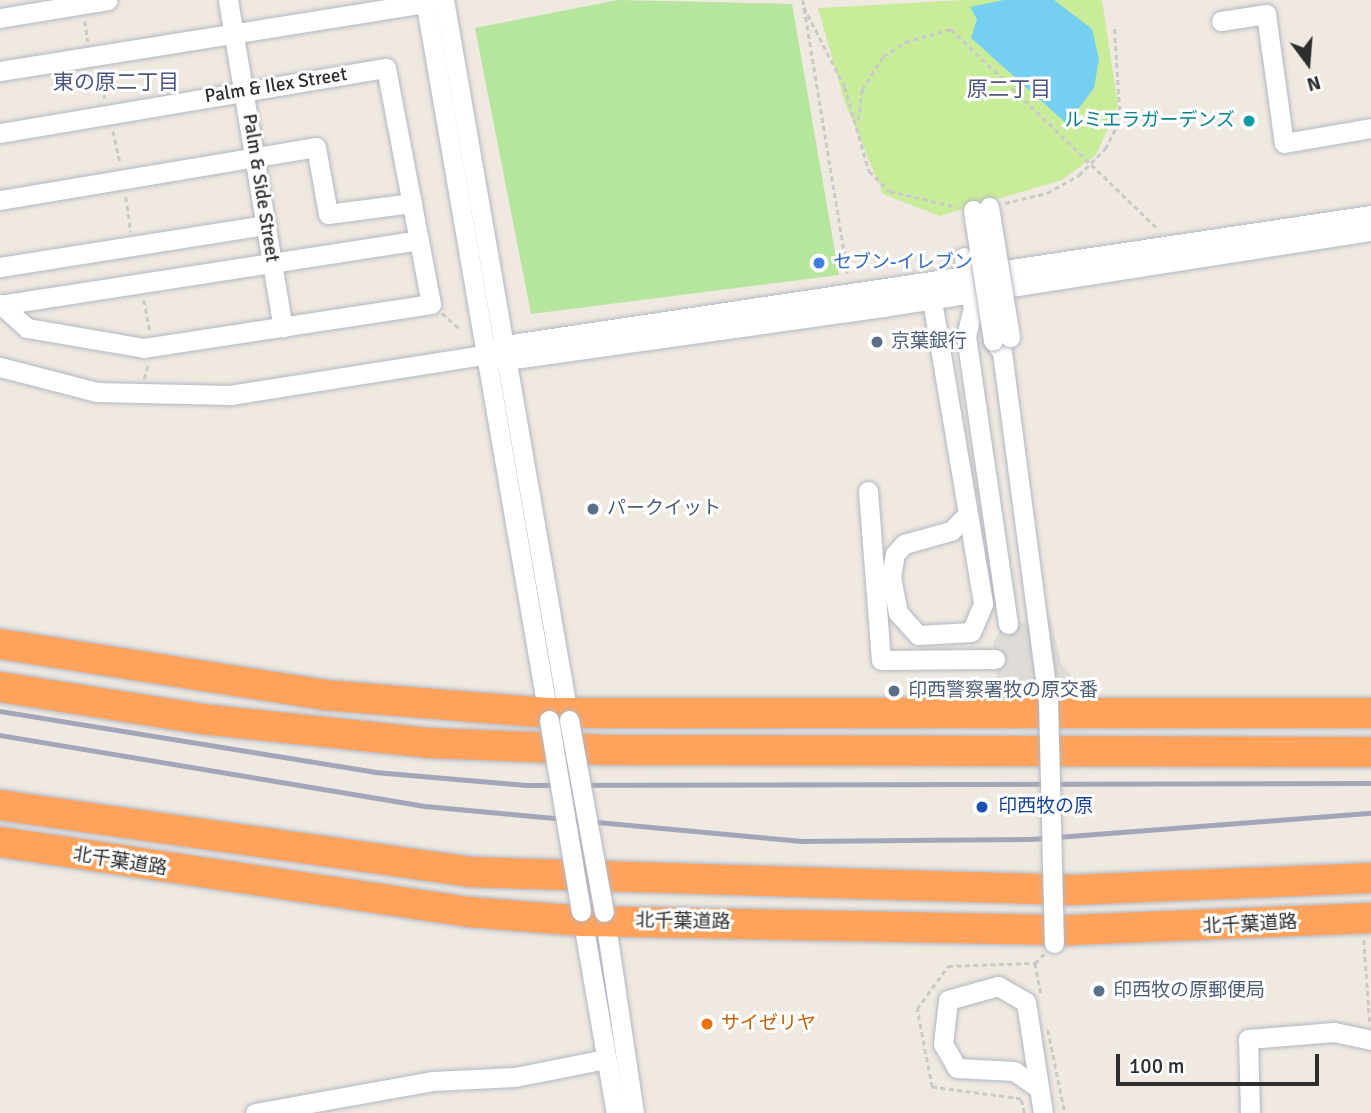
<!DOCTYPE html>
<html>
<head>
<meta charset="utf-8">
<style>
  body { margin:0 }
  #map { position:relative; width:1371px; height:1113px; overflow:hidden; background:#efe9e1; font-family:Signika,"Noto Sans JP",sans-serif }
  div>[style] { position:absolute }
  .green>* { inset:0; background:#b6e59e }
  .pitch>* { inset:0; background:#c9ec9a }
  .plaza>* { inset:0; background:#dfdcd8 }
  .water>* { inset:0; background:#75cff0 }
  .path>* { height:2.5px; margin-top:-1.25px; transform-origin:0; background:repeating-linear-gradient(90deg,#c9c9c9 0 5px,transparent 0 8.5px) }
  .roads { filter:drop-shadow(0 0 2px #b4b7c1) drop-shadow(0 0 2px #b4b7c1) }
  .minor>* { height:19px; margin:-9.5px; padding:0 9.5px; transform-origin:9.5px; border-radius:9.5px; background:#fff }
  .highway>* { height:30px; margin:-15px; padding:0 15px; transform-origin:15px; border-radius:15px; background:#ffa35c }
  .rail>* { height:4.5px; margin:-2.25px; padding:0 2.25px; transform-origin:2.25px; border-radius:2.25px; background:#a3a6b8 }
  .path-bridge>* { height:2.5px; margin-top:-1.25px; transform-origin:0; background:repeating-linear-gradient(90deg,#c9c9c9 0 5px,transparent 0 8.5px) }
  .bridges { filter:drop-shadow(0 0 2px #b4b7c1) drop-shadow(0 0 2px #b4b7c1) }
  .minor-bridge>* { height:19px; margin:-9.5px; padding:0 9.5px; transform-origin:9.5px; border-radius:9.5px; background:#fff }
  .dots>* { width:19px; height:19px; translate:-50% -50%; box-sizing:border-box; border:4px solid #fff; border-radius:50% }
  span { translate:-50% -50%; white-space:nowrap; text-align:center; line-height:1.15; -webkit-text-stroke:6px #fff; paint-order:stroke }
  .street-label { font-size:19px; color:#2e2e2e }
  .culture-label { font-size:19px; color:#0d838f }
  .right { translate:-100% -50%; text-align:right }
  .shop-label { font-size:19px; color:#366cbe }
  .left { translate:0 -50%; text-align:left }
  .service-label { font-size:19px; color:#4e5e75 }
  .transit-label { font-size:19px; color:#164399 }
  .food-label { font-size:19px; color:#c56008 }
  .neighbourhood-label { font-size:21px; color:#4d5680 }
  .north { position:absolute; left:1273px; top:28px; width:70px; height:70px; -webkit-text-stroke:5px #fff; paint-order:stroke; rotate:164deg; font-size:19px; font-weight:700; line-height:28px; text-align:center; color:#2e2e2e }
  .north::after { content:''; display:block; margin:auto; width:24px; height:32px; background:#2e2e2e; clip-path:polygon(50% 0,100% 100%,50% 72%,0 100%) }
  .scale { position:absolute; left:1116px; top:1054px; width:203px; height:32px; box-sizing:border-box; border:4px solid #2e2e2e; border-top:0; padding-left:9px; font-size:21px; line-height:24px; white-space:nowrap; color:#2e2e2e; -webkit-text-stroke:5px #fff; paint-order:stroke }
</style>
</head>
<body>
<div id="map">
  <div class="green">
    <div style="clip-path:polygon(618px 0,792px 4px,839px 275px,531px 314px,475px 28px)"></div>
  </div>
  <div class="pitch">
    <div style="clip-path:polygon(964px 0,1102px 0,1118px 105px,1096px 155px,1062px 180px,940px 216px,883px 194px,844px 100px,818px 8px)"></div>
  </div>
  <div class="plaza">
    <div style="clip-path:polygon(1051px 619px,1061px 664px,1094px 702px,1000px 701px,993px 644px,1003px 625px)"></div>
  </div>
  <div class="water">
    <div style="clip-path:polygon(1004px 0,1054px 0,1092px 29px,1099px 59px,1094px 88px,1067px 124px,971px 38px,977px 19px,970px 7px)"></div>
  </div>
  <div class="path">
    <div style="left:803px;top:0;width:278px;rotate:80.7deg"></div>
    <div style="left:804px;top:7px;width:90px;rotate:62.9deg"></div>
    <div style="left:845px;top:87px;width:87px;rotate:74.1deg"></div>
    <div style="left:869px;top:171px;width:29px;rotate:44deg"></div>
    <div style="left:890px;top:191px;width:69px;rotate:13.4deg"></div>
    <div style="left:85px;top:21px;width:21px;rotate:82deg"></div>
    <div style="left:99px;top:70px;width:29px;rotate:78deg"></div>
    <div style="left:858px;top:120px;width:30px;rotate:-82deg"></div>
    <div style="left:862px;top:90px;width:40px;rotate:-58deg"></div>
    <div style="left:883px;top:56px;width:26px;rotate:-32deg"></div>
    <div style="left:905px;top:42px;width:48px;rotate:-15.8deg"></div>
    <div style="left:951px;top:29px;width:289px;rotate:44deg"></div>
    <div style="left:113px;top:131px;width:32px;rotate:77deg"></div>
    <div style="left:126px;top:197px;width:35px;rotate:82deg"></div>
    <div style="left:144px;top:300px;width:32px;rotate:79deg"></div>
    <div style="left:442px;top:313px;width:24px;rotate:42deg"></div>
    <div style="left:144px;top:379px;width:15px;rotate:-74deg"></div>
    <div style="left:1364px;top:940px;width:84px;rotate:85.9deg"></div>
    <div style="left:1035px;top:963px;width:13px;rotate:-45deg"></div>
    <div style="left:1048px;top:1030px;width:85px;rotate:78.4deg"></div>
    <div style="left:1024px;top:1113px;width:14px;rotate:-102deg"></div>
    <div style="left:1021px;top:1099px;width:90px;rotate:-172.3deg"></div>
    <div style="left:932px;top:1087px;width:79px;rotate:-100.9deg"></div>
    <div style="left:917px;top:1009px;width:53px;rotate:-54.2deg"></div>
    <div style="left:948px;top:966px;width:87px;rotate:-2deg"></div>
    <div style="left:1035px;top:963px;width:31px;rotate:79deg"></div>
  </div>
  <div class="roads">
    <div class="minor">
      <div style="left:228px;top:0;width:332px;rotate:80.5deg"></div>
      <div style="left:425px;top:0;width:731px;rotate:80.23deg"></div>
      <div style="left:444px;top:0;width:731px;rotate:80.15deg"></div>
      <div style="left:0;top:18px;width:109px;rotate:-9.5deg"></div>
      <div style="left:1221px;top:21px;width:46px;rotate:-8.8deg"></div>
      <div style="left:1266px;top:14px;width:130px;rotate:82.1deg"></div>
      <div style="left:1284px;top:143px;width:88px;rotate:-9.8deg"></div>
      <div style="left:0;top:71px;width:441px;rotate:-9.1deg"></div>
      <div style="left:0;top:133px;width:391px;rotate:-9.6deg"></div>
      <div style="left:386px;top:68px;width:240px;rotate:79.2deg"></div>
      <div style="left:431px;top:304px;width:290px;rotate:171.3deg"></div>
      <div style="left:144px;top:348px;width:119px;rotate:-170.3deg"></div>
      <div style="left:27px;top:328px;width:36px;rotate:-138deg"></div>
      <div style="left:0;top:200px;width:320px;rotate:-9.5deg"></div>
      <div style="left:316px;top:147px;width:68px;rotate:79.8deg"></div>
      <div style="left:328px;top:214px;width:85px;rotate:-7.5deg"></div>
      <div style="left:964px;top:257px;width:52px;rotate:80deg"></div>
      <div style="left:973px;top:308px;width:29px;rotate:104deg"></div>
      <div style="left:966px;top:336px;width:291px;rotate:81.7deg"></div>
      <div style="left:0;top:267px;width:269px;rotate:-9deg"></div>
      <div style="left:930px;top:289px;width:319px;rotate:80.4deg"></div>
      <div style="left:983px;top:604px;width:30px;rotate:113deg"></div>
      <div style="left:971px;top:632px;width:53px;rotate:176.8deg"></div>
      <div style="left:918px;top:635px;width:30px;rotate:-132deg"></div>
      <div style="left:898px;top:613px;width:36px;rotate:-101deg"></div>
      <div style="left:891px;top:578px;width:24px;rotate:-81deg"></div>
      <div style="left:895px;top:554px;width:13px;rotate:-48deg"></div>
      <div style="left:904px;top:544px;width:49px;rotate:-15.5deg"></div>
      <div style="left:951px;top:531px;width:21px;rotate:-45deg"></div>
      <div style="left:0;top:305px;width:424px;rotate:-8.8deg"></div>
      <div style="left:993px;top:340px;width:15px;rotate:53deg"></div>
      <div style="left:1002px;top:352px;width:351px;rotate:82.5deg"></div>
      <div style="left:482px;top:355px;width:25px;rotate:11deg"></div>
      <div style="left:507px;top:360px;width:381px;rotate:-8deg"></div>
      <div style="left:884px;top:307px;width:493px;rotate:-8.9deg"></div>
      <div style="left:0;top:367px;width:100px;rotate:14.5deg"></div>
      <div style="left:97px;top:392px;width:133px;rotate:1.3deg"></div>
      <div style="left:230px;top:395px;width:255px;rotate:-9deg"></div>
      <div style="left:482px;top:355px;width:25px;rotate:-23deg"></div>
      <div style="left:505px;top:345px;width:876px;rotate:-8.54deg"></div>
      <div style="left:868px;top:491px;width:169px;rotate:85.6deg"></div>
      <div style="left:881px;top:660px;width:114px;rotate:-0.5deg"></div>
      <div style="left:581px;top:911px;width:205px;rotate:80.2deg"></div>
      <div style="left:604px;top:912px;width:203px;rotate:81.5deg"></div>
      <div style="left:1037px;top:1087px;width:28px;rotate:-145deg"></div>
      <div style="left:1014px;top:1071px;width:57px;rotate:-177deg"></div>
      <div style="left:957px;top:1068px;width:28px;rotate:-120deg"></div>
      <div style="left:943px;top:1044px;width:44px;rotate:-83.5deg"></div>
      <div style="left:948px;top:1000px;width:52px;rotate:-15.6deg"></div>
      <div style="left:998px;top:986px;width:32px;rotate:30deg"></div>
      <div style="left:1026px;top:1002px;width:112px;rotate:81.3deg"></div>
      <div style="left:255px;top:1113px;width:181px;rotate:-10.2deg"></div>
      <div style="left:433px;top:1081px;width:82px;rotate:-2.8deg"></div>
      <div style="left:515px;top:1077px;width:93px;rotate:-11.2deg"></div>
      <div style="left:1250px;top:1113px;width:74px;rotate:-91.5deg"></div>
      <div style="left:1248px;top:1039px;width:86px;rotate:-4.7deg"></div>
      <div style="left:1334px;top:1032px;width:38px;rotate:12deg"></div>
    </div>
    <div class="highway">
      <div style="left:0;top:644px;width:328px;rotate:8.9deg"></div>
      <div style="left:324px;top:695px;width:225px;rotate:4.6deg"></div>
      <div style="left:548px;top:713px;width:823px"></div>
      <div style="left:0;top:687px;width:204px;rotate:9deg"></div>
      <div style="left:201px;top:719px;width:229px;rotate:6deg"></div>
      <div style="left:429px;top:743px;width:180px;rotate:2.2deg"></div>
      <div style="left:609px;top:750px;width:762px;rotate:0.15deg"></div>
      <div style="left:0;top:805px;width:474px;rotate:8.1deg"></div>
      <div style="left:469px;top:872px;width:601px;rotate:1.72deg"></div>
      <div style="left:1070px;top:890px;width:301px;rotate:-2.3deg"></div>
      <div style="left:0;top:842px;width:474px;rotate:8.5deg"></div>
      <div style="left:469px;top:912px;width:114px;rotate:4.5deg"></div>
      <div style="left:583px;top:921px;width:488px;rotate:1.1deg"></div>
      <div style="left:1071px;top:930px;width:300px;rotate:-2.3deg"></div>
    </div>
  </div>
  <div class="rail">
    <div style="left:0;top:711px;width:380px;rotate:9.2deg"></div>
    <div style="left:375px;top:772px;width:154px;rotate:4.9deg"></div>
    <div style="left:528px;top:785px;width:843px;rotate:-0.14deg"></div>
    <div style="left:0;top:735px;width:431px;rotate:9.5deg"></div>
    <div style="left:425px;top:806px;width:378px;rotate:5.3deg"></div>
    <div style="left:801px;top:841px;width:230px;rotate:-0.5deg"></div>
    <div style="left:1031px;top:839px;width:341px;rotate:-4.4deg"></div>
  </div>
  <div class="path-bridge">
    <div style="left:1005px;top:203px;width:43px;rotate:-13.4deg"></div>
    <div style="left:1047px;top:193px;width:37px;rotate:-29deg"></div>
    <div style="left:1079px;top:175px;width:37px;rotate:-45deg"></div>
    <div style="left:1105px;top:149px;width:34px;rotate:-63deg"></div>
    <div style="left:1120px;top:119px;width:93px;rotate:-93.7deg"></div>
  </div>
  <div class="bridges">
    <div class="minor-bridge">
      <div style="left:989px;top:207px;width:132px;rotate:80.8deg"></div>
      <div style="left:973px;top:210px;width:132px;rotate:81.3deg"></div>
      <div style="left:1048px;top:700px;width:243px;rotate:88.6deg"></div>
      <div style="left:549px;top:720px;width:194px;rotate:80.5deg"></div>
      <div style="left:569px;top:720px;width:195px;rotate:79.7deg"></div>
    </div>
  </div>
  <div class="dots">
    <div style="left:1249px;top:121px;background:#0f9aa8"></div>
    <div style="left:819px;top:263px;background:#3f7fe0"></div>
    <div style="left:877px;top:342px;background:#5c6f8a"></div>
    <div style="left:593px;top:509px;background:#5c6f8a"></div>
    <div style="left:894px;top:691px;background:#5c6f8a"></div>
    <div style="left:982px;top:807px;background:#1a4fb4"></div>
    <div style="left:1099px;top:991px;background:#5c6f8a"></div>
    <div style="left:707px;top:1024px;background:#e8710a"></div>
  </div>
  <div class="street-label">
    <span style="left:276px;top:86px;rotate:-9deg">Palm &amp; Ilex Street</span>
    <span style="left:260px;top:188px;rotate:81deg">Palm &amp; Side Street</span>
    <span style="left:120px;top:862px;rotate:9deg">北千葉道路</span>
    <span style="left:683px;top:922px;rotate:1deg">北千葉道路</span>
    <span style="left:1250px;top:925px;rotate:-3deg">北千葉道路</span>
  </div>
  <div class="culture-label">
    <span class="right" style="left:1235px;top:121px">ルミエラガーデンズ</span>
  </div>
  <div class="shop-label">
    <span class="left" style="left:833px;top:263px">セブン-イレブン</span>
  </div>
  <div class="service-label">
    <span class="left" style="left:891px;top:342px">京葉銀行</span>
    <span class="left" style="left:607px;top:509px">パークイット</span>
    <span class="left" style="left:908px;top:691px">印西警察署牧の原交番</span>
    <span class="left" style="left:1113px;top:991px">印西牧の原郵便局</span>
  </div>
  <div class="transit-label">
    <span class="left" style="left:998px;top:807px">印西牧の原</span>
  </div>
  <div class="food-label">
    <span class="left" style="left:721px;top:1024px">サイゼリヤ</span>
  </div>
  <div class="neighbourhood-label">
    <span style="left:116px;top:82px">東の原二丁目</span>
    <span style="left:1009px;top:89px">原二丁目</span>
  </div>
  <div class="north">N</div>
  <div class="scale">100 m</div>
</div>
</body>
</html>
